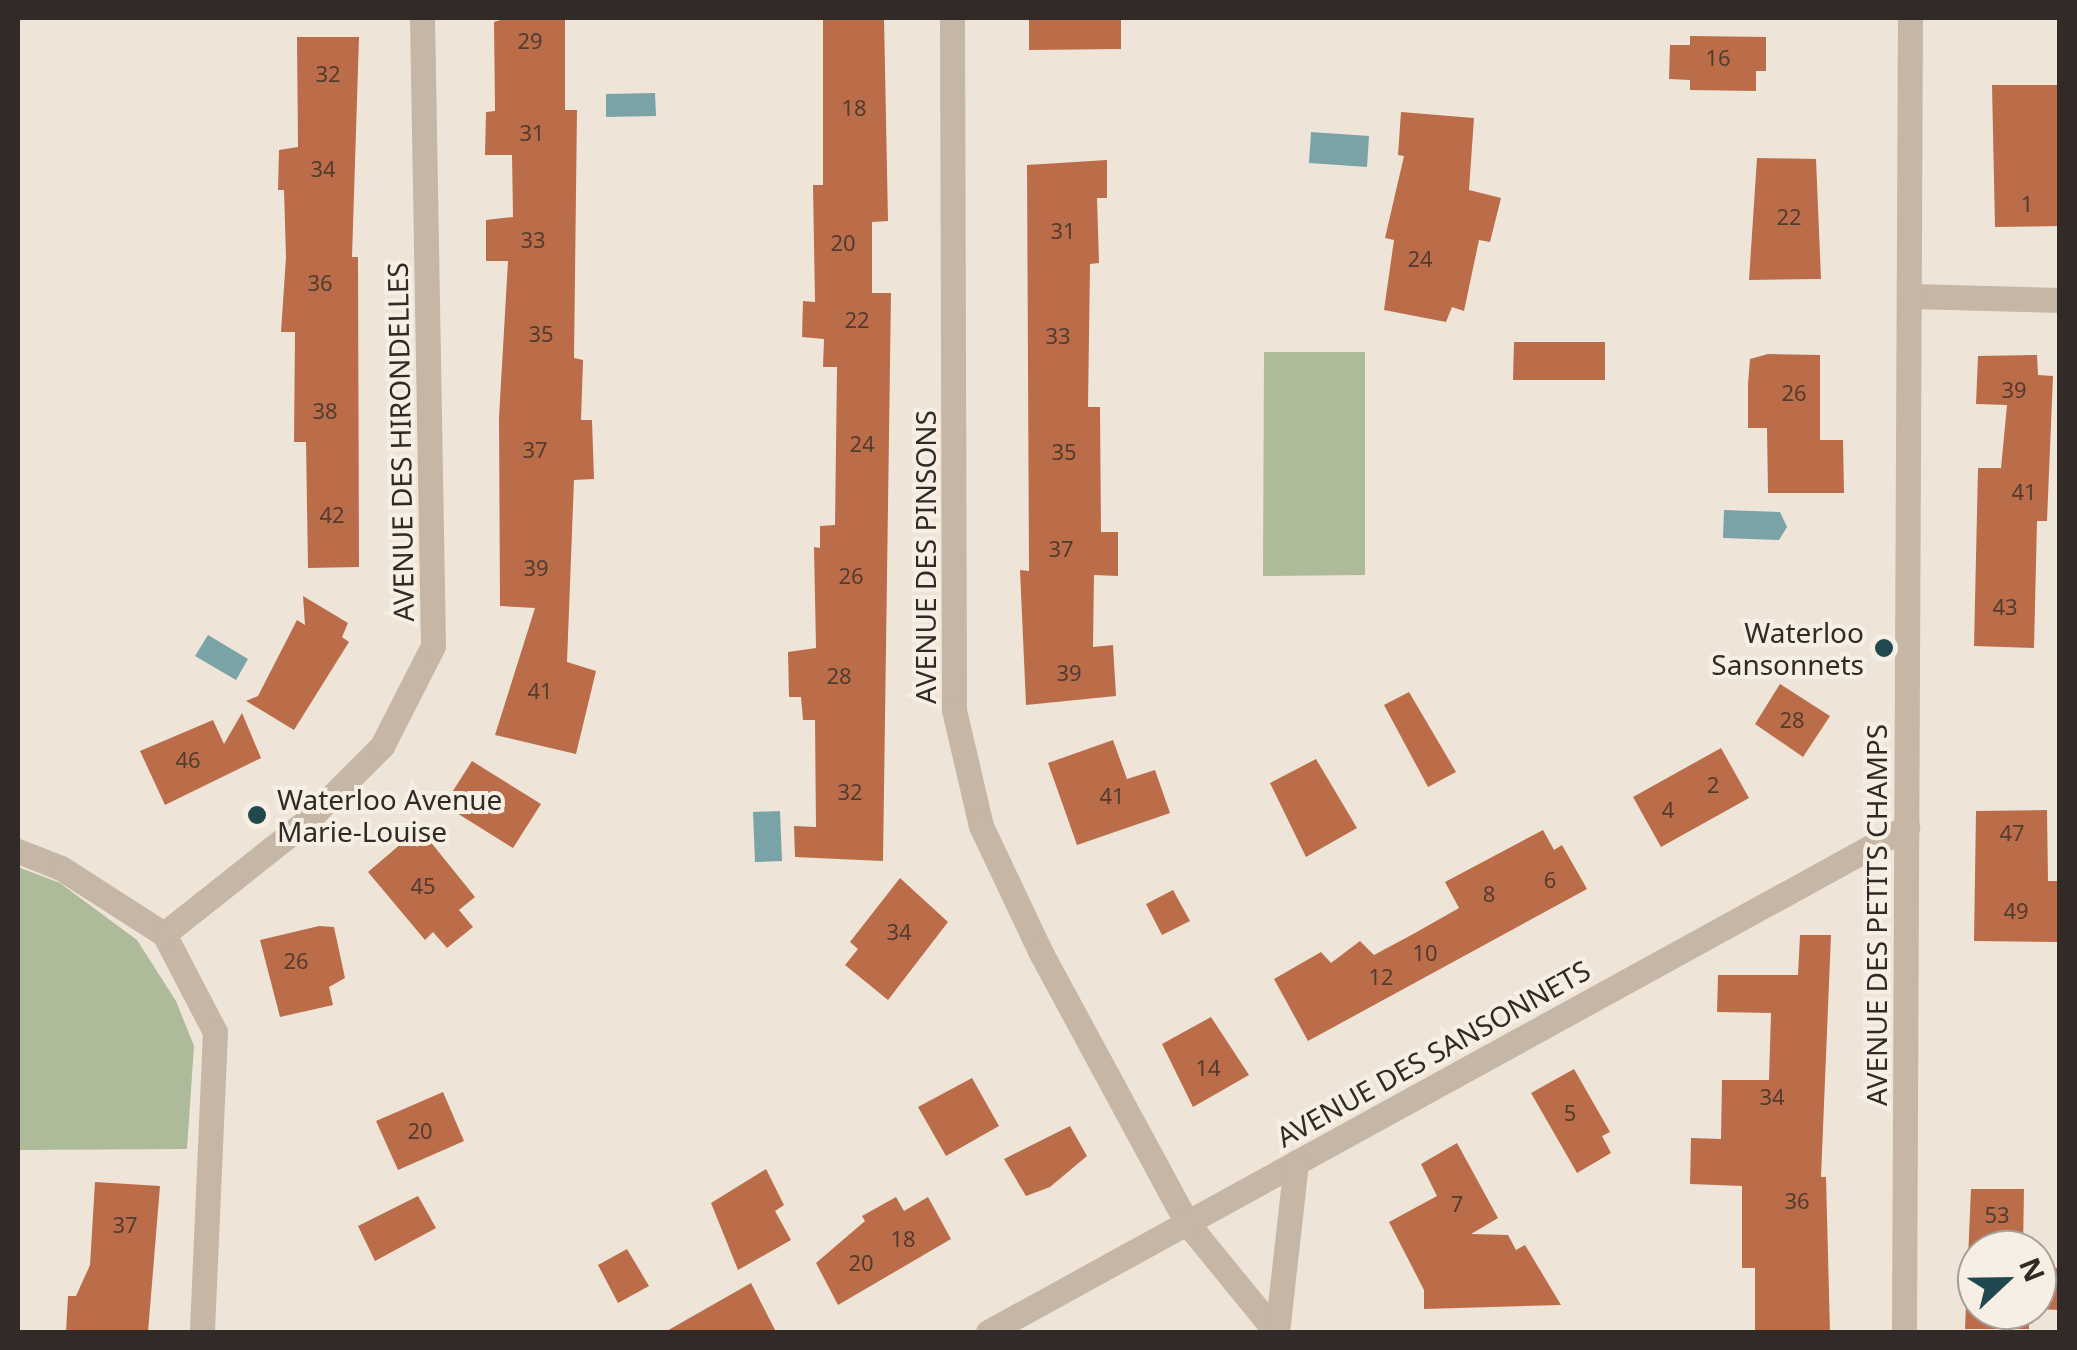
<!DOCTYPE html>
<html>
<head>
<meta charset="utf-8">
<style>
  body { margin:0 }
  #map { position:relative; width:2077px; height:1350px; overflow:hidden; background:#eee5d8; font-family:"Noto Sans",sans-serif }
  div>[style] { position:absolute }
  .green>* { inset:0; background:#aebb9a }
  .water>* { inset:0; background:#7aa3a8 }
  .building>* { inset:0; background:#bb6d4a }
  .street>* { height:25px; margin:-12.5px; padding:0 12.5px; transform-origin:12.5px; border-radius:12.5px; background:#c5b6a6 }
  .dots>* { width:28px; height:28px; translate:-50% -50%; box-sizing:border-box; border:5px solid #f7efe4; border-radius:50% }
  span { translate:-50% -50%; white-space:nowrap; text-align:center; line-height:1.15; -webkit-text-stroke:8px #f7efe4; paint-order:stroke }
  .number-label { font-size:22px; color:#543b2f }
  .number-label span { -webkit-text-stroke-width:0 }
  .street-label { font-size:28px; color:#322a26 }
  .poi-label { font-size:28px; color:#322a26 }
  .right { translate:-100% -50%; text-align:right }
  .left { translate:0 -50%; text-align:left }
  .frame { position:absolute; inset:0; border:20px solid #322a26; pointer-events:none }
  .north { position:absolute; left:1957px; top:1230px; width:100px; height:100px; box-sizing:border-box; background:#f7efe4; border:2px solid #a8a098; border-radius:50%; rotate:68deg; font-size:28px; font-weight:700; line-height:40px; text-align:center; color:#322a26 }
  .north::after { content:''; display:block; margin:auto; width:35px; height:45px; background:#20494f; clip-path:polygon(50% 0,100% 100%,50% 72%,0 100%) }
</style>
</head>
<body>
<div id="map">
  <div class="green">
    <div style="clip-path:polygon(1264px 352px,1365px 352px,1365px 575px,1263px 576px)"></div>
    <div style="clip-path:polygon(18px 867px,60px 883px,137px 940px,176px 1001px,194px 1046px,187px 1149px,18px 1150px)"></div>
  </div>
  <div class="water">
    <div style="clip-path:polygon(655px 93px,656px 116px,606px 117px,606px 94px)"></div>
    <div style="clip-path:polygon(1311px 132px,1369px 136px,1367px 167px,1309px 163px)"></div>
    <div style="clip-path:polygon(1724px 510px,1780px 512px,1787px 527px,1779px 540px,1723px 538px)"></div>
    <div style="clip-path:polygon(208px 635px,248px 659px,236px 680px,195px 656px)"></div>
    <div style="clip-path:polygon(780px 811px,782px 861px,755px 862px,753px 812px)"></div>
  </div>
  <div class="building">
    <div style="clip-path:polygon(507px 18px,565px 18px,565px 110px,577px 110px,574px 358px,583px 360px,581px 420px,592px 420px,594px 479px,574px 480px,567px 662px,596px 671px,576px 754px,495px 735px,535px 608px,500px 606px,499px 417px,508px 261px,486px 261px,486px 220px,513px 217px,512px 155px,485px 155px,486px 112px,495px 111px,494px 22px)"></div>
    <div style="clip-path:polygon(823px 18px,884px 18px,888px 221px,872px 222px,872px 293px,891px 293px,883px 861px,795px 857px,794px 826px,816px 827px,815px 720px,803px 720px,801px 697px,789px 697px,788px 652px,816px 648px,814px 547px,820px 548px,820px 526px,835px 525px,837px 367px,823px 367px,824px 339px,802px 337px,803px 301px,815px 302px,813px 185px,823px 185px)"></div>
    <div style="clip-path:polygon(1029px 18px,1121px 18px,1121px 49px,1029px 50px)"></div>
    <div style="clip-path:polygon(1690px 36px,1766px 37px,1766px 71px,1756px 71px,1756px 91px,1690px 90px,1690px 80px,1669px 79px,1670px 45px,1690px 45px)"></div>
    <div style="clip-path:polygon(297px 37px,359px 37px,352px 257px,358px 257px,359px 567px,308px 568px,306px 442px,294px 442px,295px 332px,281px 332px,286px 257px,284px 190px,278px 190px,279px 150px,298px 147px)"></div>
    <div style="clip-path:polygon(1992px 85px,2060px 85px,2060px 226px,1995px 227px)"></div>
    <div style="clip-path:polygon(1401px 112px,1474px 118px,1469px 190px,1501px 198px,1490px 242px,1479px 240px,1464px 311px,1452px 307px,1446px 322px,1384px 310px,1394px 240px,1385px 238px,1404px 156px,1398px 155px)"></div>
    <div style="clip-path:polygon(1757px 158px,1816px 159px,1821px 279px,1749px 280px)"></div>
    <div style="clip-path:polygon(1107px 160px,1107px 198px,1097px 198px,1099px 263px,1090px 264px,1088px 407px,1100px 407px,1101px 532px,1118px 532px,1118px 576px,1094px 575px,1093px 647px,1113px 645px,1116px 696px,1026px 705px,1020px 570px,1029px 571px,1027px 165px)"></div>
    <div style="clip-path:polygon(1514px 342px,1605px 342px,1605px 380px,1513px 380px)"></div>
    <div style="clip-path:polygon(1768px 354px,1820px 355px,1820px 440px,1843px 440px,1844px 493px,1768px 493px,1767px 428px,1748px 428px,1748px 384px,1750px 359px)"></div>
    <div style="clip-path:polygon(2037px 355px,2038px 375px,2053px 376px,2047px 521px,2037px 521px,2034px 648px,1974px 646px,1978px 468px,2001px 468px,2007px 405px,1976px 404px,1978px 356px)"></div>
    <div style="clip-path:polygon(303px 596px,348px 623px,342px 637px,349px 642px,294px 730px,246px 701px,258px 696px,297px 620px,305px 625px)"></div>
    <div style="clip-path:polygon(1780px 684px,1830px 716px,1803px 757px,1755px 724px)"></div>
    <div style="clip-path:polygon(1409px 692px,1456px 772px,1428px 787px,1384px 705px)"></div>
    <div style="clip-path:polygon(242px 713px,261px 758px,165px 805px,140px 751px,213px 720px,224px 744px)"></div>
    <div style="clip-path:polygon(1113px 740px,1127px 779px,1155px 770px,1170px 813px,1077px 845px,1048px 763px)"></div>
    <div style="clip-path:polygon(1721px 748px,1749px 798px,1661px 847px,1633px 797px)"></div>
    <div style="clip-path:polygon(1316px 759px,1357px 828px,1306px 857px,1270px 783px)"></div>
    <div style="clip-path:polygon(472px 761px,541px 804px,513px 848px,444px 805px)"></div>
    <div style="clip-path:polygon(2047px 810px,2048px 881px,2058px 881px,2057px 942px,1974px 941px,1976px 811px)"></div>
    <div style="clip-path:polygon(1543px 830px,1554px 850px,1562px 845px,1587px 889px,1308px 1041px,1274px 979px,1321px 952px,1331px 963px,1360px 941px,1374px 955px,1415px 933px,1459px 908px,1445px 882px)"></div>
    <div style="clip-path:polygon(425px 835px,475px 897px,459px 910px,473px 927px,447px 948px,433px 932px,425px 940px,368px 872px,409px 837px,417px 847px)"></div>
    <div style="clip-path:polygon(900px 878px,948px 922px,888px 1000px,845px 965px,858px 949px,850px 942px)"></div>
    <div style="clip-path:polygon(1173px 890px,1190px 921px,1162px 935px,1146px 904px)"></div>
    <div style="clip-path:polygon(319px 926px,334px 927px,345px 978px,329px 987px,333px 1005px,280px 1017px,260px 940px)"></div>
    <div style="clip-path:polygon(1800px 935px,1831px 935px,1821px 1177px,1826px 1177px,1830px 1332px,1755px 1330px,1755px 1268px,1742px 1268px,1742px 1186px,1690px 1184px,1691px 1138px,1721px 1139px,1722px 1080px,1769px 1080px,1771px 1013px,1717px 1012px,1718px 975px,1798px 975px)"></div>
    <div style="clip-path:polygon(1211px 1017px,1249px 1075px,1193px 1107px,1162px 1044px)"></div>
    <div style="clip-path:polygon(1574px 1069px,1610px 1132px,1602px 1136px,1611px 1153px,1577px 1173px,1531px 1093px)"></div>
    <div style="clip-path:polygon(972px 1078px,999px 1126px,946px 1156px,918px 1107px)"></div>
    <div style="clip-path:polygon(443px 1092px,464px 1141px,398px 1170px,376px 1121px)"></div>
    <div style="clip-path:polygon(1070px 1126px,1087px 1156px,1050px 1187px,1026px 1196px,1004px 1159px)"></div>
    <div style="clip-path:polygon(1457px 1143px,1498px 1218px,1471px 1234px,1508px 1235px,1516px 1250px,1525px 1245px,1561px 1305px,1424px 1309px,1424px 1290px,1389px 1222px,1437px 1196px,1421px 1164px)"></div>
    <div style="clip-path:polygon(766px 1169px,784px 1205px,775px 1211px,791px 1240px,738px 1270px,711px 1203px)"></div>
    <div style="clip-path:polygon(95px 1182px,160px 1186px,148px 1332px,66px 1332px,68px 1296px,76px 1296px,90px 1265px)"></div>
    <div style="clip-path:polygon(1971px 1189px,2024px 1189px,2023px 1250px,1977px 1250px,1977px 1310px,2029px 1310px,2029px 1329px,1965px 1329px)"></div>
    <div style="clip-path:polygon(418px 1196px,436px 1228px,375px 1261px,358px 1226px)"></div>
    <div style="clip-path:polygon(896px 1197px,904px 1211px,928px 1197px,951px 1239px,838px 1305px,816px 1263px,865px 1221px,862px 1216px)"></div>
    <div style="clip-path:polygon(627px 1249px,649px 1286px,618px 1303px,598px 1265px)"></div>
    <div style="clip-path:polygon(2037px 1267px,2060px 1268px,2060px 1310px,2037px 1309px)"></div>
    <div style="clip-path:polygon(751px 1283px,776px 1332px,665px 1332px)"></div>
  </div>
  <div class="street">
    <div style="left:952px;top:18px;width:692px;rotate:89.83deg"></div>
    <div style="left:954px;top:710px;width:119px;rotate:76.9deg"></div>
    <div style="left:981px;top:826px;width:140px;rotate:64.7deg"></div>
    <div style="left:1041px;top:953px;width:307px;rotate:61.6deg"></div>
    <div style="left:1187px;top:1223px;width:141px;rotate:50.8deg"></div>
    <div style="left:1911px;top:296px;width:149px;rotate:1.5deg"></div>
    <div style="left:18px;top:851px;width:46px;rotate:21.6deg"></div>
    <div style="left:61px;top:868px;width:122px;rotate:32.7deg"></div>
    <div style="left:164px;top:934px;width:110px;rotate:62.5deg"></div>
    <div style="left:215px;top:1032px;width:300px;rotate:92.5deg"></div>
    <div style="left:164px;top:934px;width:184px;rotate:-38.4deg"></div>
    <div style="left:308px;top:820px;width:105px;rotate:-45deg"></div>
    <div style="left:382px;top:746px;width:112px;rotate:-63deg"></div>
    <div style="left:433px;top:646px;width:628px;rotate:-91deg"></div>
    <div style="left:988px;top:1332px;width:1049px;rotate:-28.79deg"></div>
    <div style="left:1277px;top:1332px;width:171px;rotate:-83.6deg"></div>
    <div style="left:1904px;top:1332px;width:1314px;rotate:-89.74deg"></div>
  </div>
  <div class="dots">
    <div style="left:1884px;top:648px;background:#20494f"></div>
    <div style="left:257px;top:815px;background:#20494f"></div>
  </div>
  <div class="number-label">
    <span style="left:530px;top:41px">29</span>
    <span style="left:1718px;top:58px">16</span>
    <span style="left:328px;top:74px">32</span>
    <span style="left:854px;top:108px">18</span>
    <span style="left:532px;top:133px">31</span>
    <span style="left:323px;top:169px">34</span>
    <span style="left:2027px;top:204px">1</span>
    <span style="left:1789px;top:217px">22</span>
    <span style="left:1063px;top:231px">31</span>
    <span style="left:533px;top:240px">33</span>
    <span style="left:843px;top:243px">20</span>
    <span style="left:1420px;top:259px">24</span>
    <span style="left:320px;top:283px">36</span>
    <span style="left:857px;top:320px">22</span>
    <span style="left:541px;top:334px">35</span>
    <span style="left:1058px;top:336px">33</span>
    <span style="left:2014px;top:390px">39</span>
    <span style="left:1794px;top:393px">26</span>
    <span style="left:325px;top:411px">38</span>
    <span style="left:862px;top:444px">24</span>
    <span style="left:535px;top:450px">37</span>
    <span style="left:1064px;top:452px">35</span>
    <span style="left:2024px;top:492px">41</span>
    <span style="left:332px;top:515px">42</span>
    <span style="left:1061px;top:549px">37</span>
    <span style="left:536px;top:568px">39</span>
    <span style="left:851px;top:576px">26</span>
    <span style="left:2005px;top:607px">43</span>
    <span style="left:1069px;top:673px">39</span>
    <span style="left:839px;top:676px">28</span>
    <span style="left:540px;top:691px">41</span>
    <span style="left:1792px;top:720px">28</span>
    <span style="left:188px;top:760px">46</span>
    <span style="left:1713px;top:785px">2</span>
    <span style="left:850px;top:792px">32</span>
    <span style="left:1112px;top:796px">41</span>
    <span style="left:1668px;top:810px">4</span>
    <span style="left:2012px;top:833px">47</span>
    <span style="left:1550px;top:880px">6</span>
    <span style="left:423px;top:886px">45</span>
    <span style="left:1489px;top:894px">8</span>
    <span style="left:2016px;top:911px">49</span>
    <span style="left:899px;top:932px">34</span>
    <span style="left:1425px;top:953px">10</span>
    <span style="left:296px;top:961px">26</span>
    <span style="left:1381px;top:977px">12</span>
    <span style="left:1208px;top:1068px">14</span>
    <span style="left:1772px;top:1097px">34</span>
    <span style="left:1570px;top:1113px">5</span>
    <span style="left:420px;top:1131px">20</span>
    <span style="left:1797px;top:1201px">36</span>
    <span style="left:1457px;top:1204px">7</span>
    <span style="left:1997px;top:1215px">53</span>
    <span style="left:125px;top:1225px">37</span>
    <span style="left:903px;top:1239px">18</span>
    <span style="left:861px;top:1263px">20</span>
  </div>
  <div class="street-label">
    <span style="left:400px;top:442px;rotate:-91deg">AVENUE DES HIRONDELLES</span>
    <span style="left:925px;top:557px;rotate:-90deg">AVENUE DES PINSONS</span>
    <span style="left:1876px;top:915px;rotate:-90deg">AVENUE DES PETITS CHAMPS</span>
    <span style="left:1433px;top:1053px;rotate:-29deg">AVENUE DES SANSONNETS</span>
  </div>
  <div class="poi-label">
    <span class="right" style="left:1864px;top:648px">Waterloo<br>Sansonnets</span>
    <span class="left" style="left:277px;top:815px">Waterloo Avenue<br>Marie-Louise</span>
  </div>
  <div class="frame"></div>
  <div class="north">N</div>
</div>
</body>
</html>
